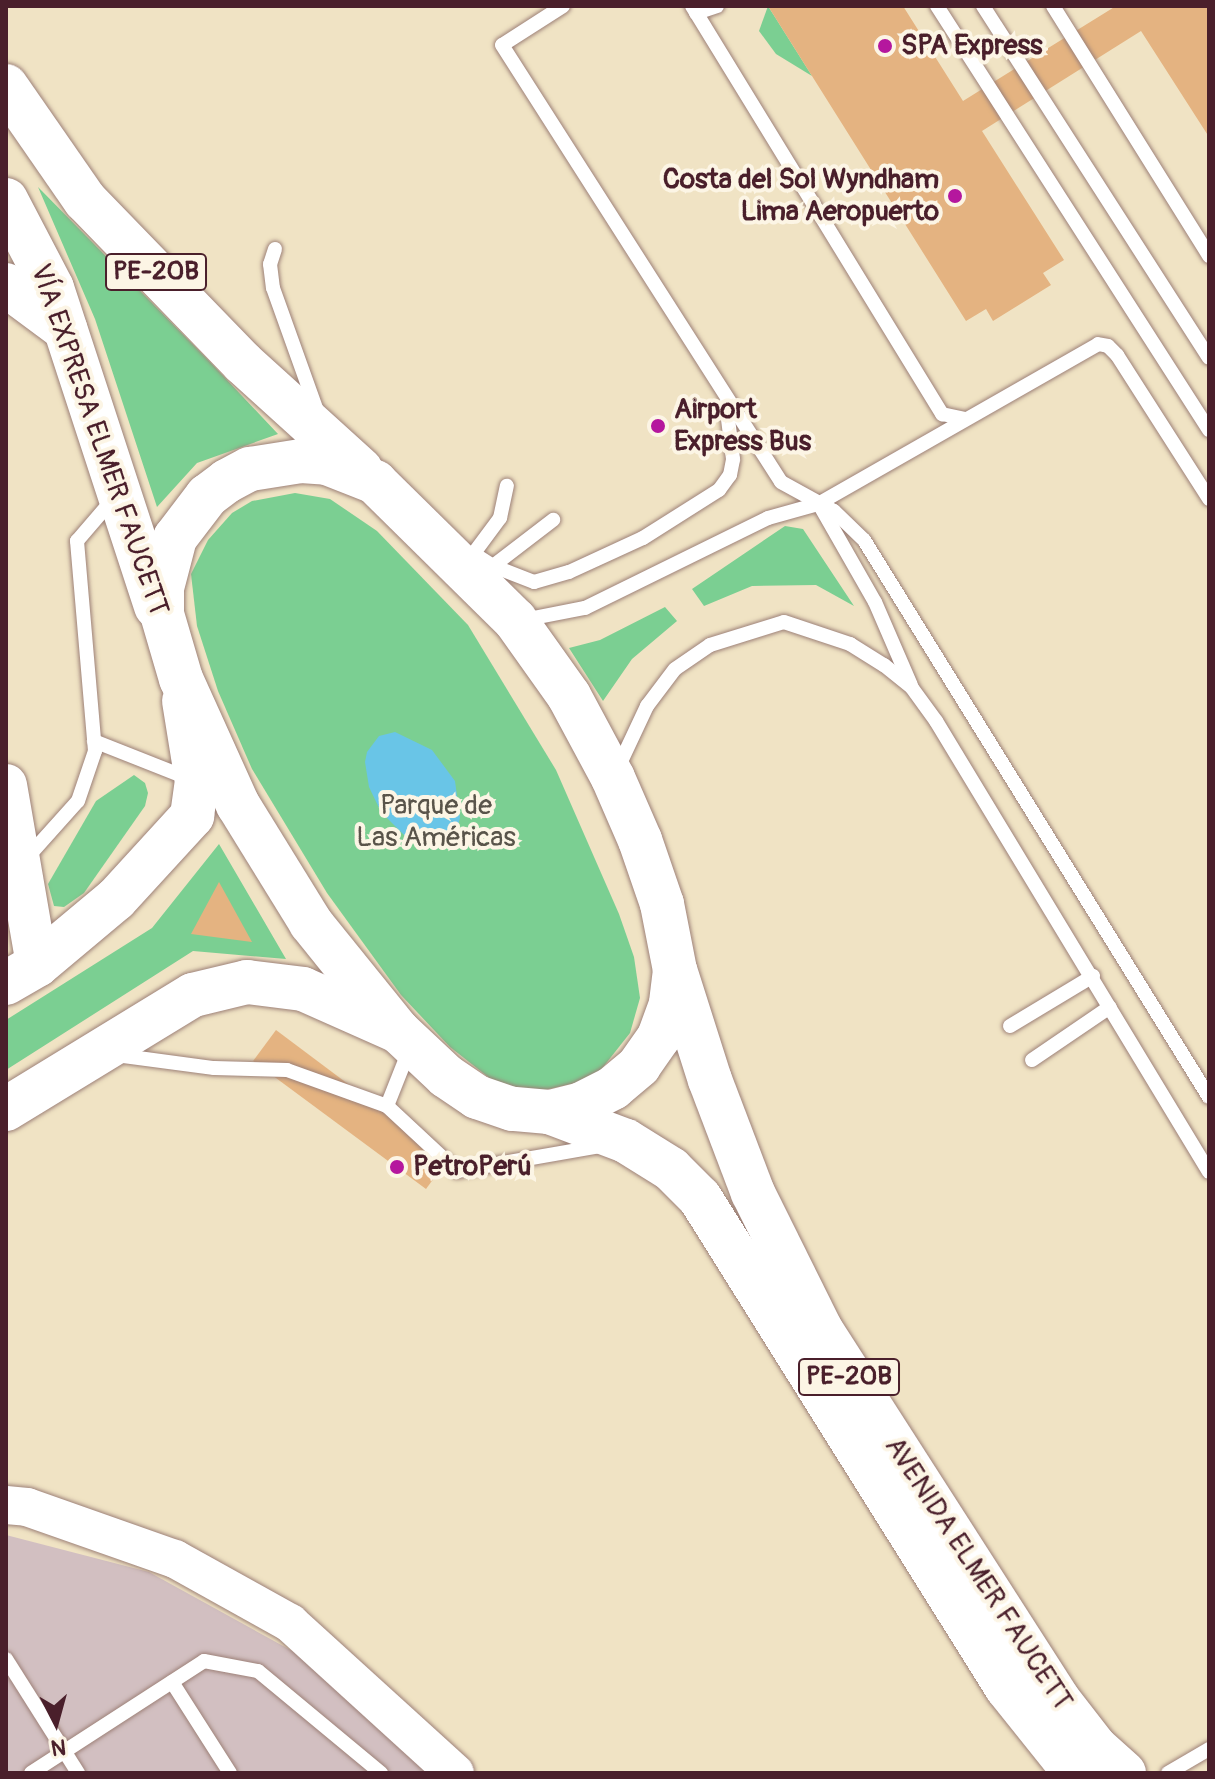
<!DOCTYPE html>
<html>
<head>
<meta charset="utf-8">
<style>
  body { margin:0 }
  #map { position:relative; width:1215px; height:1779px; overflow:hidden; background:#f0e3c4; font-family:Pangolin,sans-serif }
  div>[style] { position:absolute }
  .industrial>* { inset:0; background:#d2bfc1 }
  .green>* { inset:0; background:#7bcf92 }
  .water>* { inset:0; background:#69c5e7 }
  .building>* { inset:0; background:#e4b381 }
  .roads { filter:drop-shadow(0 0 2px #9d8178) drop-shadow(0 0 2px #9d8178) }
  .service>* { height:14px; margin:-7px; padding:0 7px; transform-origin:7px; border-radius:7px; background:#fff }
  .tertiary>* { height:38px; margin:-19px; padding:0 19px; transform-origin:19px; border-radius:19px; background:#fff }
  .secondary>* { height:42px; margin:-21px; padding:0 21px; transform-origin:21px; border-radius:21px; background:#fff }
  .primary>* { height:44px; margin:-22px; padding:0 22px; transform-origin:22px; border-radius:22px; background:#fff }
  .trunk>* { height:44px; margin:-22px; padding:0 22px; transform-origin:22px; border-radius:22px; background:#fff }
  .dots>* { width:22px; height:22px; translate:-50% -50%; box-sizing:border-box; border:4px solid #fcf5e5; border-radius:50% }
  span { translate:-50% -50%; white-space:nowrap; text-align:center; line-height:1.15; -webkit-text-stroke:8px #fcf5e5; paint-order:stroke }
  .shield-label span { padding:2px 6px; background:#fcf5e5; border:2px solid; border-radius:6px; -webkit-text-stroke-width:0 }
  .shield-label { font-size:26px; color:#4a1f2b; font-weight:700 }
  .poi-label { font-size:28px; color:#4a1f2b; font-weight:700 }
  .left { translate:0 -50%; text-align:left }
  .right { translate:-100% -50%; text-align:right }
  .street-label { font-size:28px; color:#4a1f2b }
  .park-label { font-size:28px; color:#59544a }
  .frame { position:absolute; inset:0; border:8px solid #4a1f2b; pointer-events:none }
  .north { position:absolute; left:16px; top:1683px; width:80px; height:80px; -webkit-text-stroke:6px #fcf5e5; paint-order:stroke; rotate:174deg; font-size:22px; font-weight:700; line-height:32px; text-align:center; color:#4a1f2b }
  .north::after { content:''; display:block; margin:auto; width:28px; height:36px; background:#4a1f2b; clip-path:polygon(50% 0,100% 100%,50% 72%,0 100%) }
</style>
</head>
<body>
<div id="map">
  <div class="industrial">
    <div style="clip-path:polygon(6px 1535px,149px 1572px,294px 1652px,439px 1773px,6px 1773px)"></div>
  </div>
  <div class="green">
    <div style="clip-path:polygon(768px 6px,812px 76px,776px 54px,759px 31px)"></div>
    <div style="clip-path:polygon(38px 187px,211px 363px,278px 434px,197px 463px,157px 507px,95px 319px)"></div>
    <div style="clip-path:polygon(295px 493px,330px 499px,377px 531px,468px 625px,556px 770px,619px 914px,634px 957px,640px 998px,630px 1033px,600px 1071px,584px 1081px,536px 1092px,515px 1089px,492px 1080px,450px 1047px,401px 995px,327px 893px,252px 769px,218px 691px,197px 626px,191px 574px,208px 540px,232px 513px,252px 501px)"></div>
    <div style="clip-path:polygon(785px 526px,803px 529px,854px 606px,816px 585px,752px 586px,704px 606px,692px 589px)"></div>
    <div style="clip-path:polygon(665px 607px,677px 621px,632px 659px,603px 701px,569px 648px,600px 640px)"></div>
    <div style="clip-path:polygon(134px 775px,145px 783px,148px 793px,145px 806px,84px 893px,64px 907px,54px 906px,48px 884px,96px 801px)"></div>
    <div style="clip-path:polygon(219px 844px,286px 959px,193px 951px,6px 1070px,6px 1020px,152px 928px)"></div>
  </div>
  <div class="water">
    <div style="clip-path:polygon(395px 732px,432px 750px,455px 781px,460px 818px,457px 829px,443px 843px,431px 845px,406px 837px,381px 812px,369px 787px,365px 762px,367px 752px,379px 736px)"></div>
  </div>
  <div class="building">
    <div style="clip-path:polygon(768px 6px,903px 6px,963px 101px,1116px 6px,1209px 6px,1209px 137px,1141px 31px,982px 131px,1064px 260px,1043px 273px,1051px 285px,993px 321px,986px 309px,966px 321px)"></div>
    <div style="clip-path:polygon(219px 882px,252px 942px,191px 934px)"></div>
    <div style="clip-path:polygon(276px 1030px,448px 1159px,426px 1189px,253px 1061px)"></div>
  </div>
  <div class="roads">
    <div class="service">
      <div style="left:563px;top:6px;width:72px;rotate:147.4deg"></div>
      <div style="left:502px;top:45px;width:518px;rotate:57.44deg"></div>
      <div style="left:781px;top:482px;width:60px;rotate:28.7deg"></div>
      <div style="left:834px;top:511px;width:42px;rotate:44deg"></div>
      <div style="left:864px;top:540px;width:655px;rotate:58.23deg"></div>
      <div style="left:692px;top:6px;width:479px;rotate:58.5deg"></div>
      <div style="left:942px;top:414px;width:24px;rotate:12deg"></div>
      <div style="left:937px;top:6px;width:504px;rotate:57.32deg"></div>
      <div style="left:983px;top:6px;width:418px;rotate:57.3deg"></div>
      <div style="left:1053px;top:6px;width:295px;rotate:58deg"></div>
      <div style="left:696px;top:13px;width:22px;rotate:-18deg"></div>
      <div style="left:275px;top:249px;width:16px;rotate:108deg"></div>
      <div style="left:270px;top:264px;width:24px;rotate:83deg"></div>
      <div style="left:273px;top:288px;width:134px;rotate:70.3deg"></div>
      <div style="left:819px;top:504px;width:113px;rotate:60.3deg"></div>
      <div style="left:875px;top:602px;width:90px;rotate:66.6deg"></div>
      <div style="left:474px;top:553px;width:44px;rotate:-53.4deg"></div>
      <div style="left:500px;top:518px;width:33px;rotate:-78deg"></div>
      <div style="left:476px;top:555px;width:20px;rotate:33deg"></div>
      <div style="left:493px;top:566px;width:44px;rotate:21.3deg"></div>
      <div style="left:534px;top:582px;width:36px;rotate:-16deg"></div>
      <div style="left:569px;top:572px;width:81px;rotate:-24.7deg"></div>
      <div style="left:643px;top:538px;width:90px;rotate:-32.3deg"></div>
      <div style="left:719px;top:490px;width:19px;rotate:-54deg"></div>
      <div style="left:730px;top:475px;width:16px;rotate:-79deg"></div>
      <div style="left:733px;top:459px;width:56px;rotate:-97.1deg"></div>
      <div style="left:493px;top:566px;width:76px;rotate:-37.5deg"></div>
      <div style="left:523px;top:620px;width:63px;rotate:-11deg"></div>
      <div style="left:585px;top:608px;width:204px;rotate:-26.2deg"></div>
      <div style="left:768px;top:518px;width:52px;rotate:-15.6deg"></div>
      <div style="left:818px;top:504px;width:322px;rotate:-29.7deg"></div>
      <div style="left:1098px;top:344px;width:10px;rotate:11deg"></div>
      <div style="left:1108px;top:346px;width:13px;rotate:45deg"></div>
      <div style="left:1117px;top:355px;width:171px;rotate:57.4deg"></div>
      <div style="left:94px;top:741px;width:103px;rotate:21.6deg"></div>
      <div style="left:617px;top:770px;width:71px;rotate:-64.9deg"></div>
      <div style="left:647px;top:706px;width:46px;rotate:-52.9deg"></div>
      <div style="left:675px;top:669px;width:42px;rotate:-34.4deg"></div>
      <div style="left:710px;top:645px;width:77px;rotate:-17.3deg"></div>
      <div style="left:784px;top:622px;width:70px;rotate:18.4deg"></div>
      <div style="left:850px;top:644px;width:40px;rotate:32deg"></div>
      <div style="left:884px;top:665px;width:36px;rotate:39deg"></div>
      <div style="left:912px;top:688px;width:41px;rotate:54deg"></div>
      <div style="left:936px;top:721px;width:527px;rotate:58.81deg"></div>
      <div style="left:25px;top:860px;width:79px;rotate:-48.1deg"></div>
      <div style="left:78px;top:801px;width:53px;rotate:-71.2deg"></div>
      <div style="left:95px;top:751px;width:211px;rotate:-94.9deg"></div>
      <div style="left:77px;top:541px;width:57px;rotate:-49.3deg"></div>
      <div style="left:1010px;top:1026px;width:97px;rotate:-31.1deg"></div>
      <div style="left:116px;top:1055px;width:99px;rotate:7.6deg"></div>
      <div style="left:214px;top:1068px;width:73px;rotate:1.6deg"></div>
      <div style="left:287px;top:1070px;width:106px;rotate:19.8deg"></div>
      <div style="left:387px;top:1106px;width:96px;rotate:42.9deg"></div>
      <div style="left:457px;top:1171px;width:145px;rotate:-9.9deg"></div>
      <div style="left:1032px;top:1060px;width:94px;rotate:-34.2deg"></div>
      <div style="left:387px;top:1106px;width:62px;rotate:-68.4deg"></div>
      <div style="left:6px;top:1659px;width:135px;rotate:57.7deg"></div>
      <div style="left:172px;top:1682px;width:108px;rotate:57.5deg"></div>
      <div style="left:31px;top:1773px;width:206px;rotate:-32.9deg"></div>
      <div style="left:204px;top:1661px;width:55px;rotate:10.5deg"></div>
      <div style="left:258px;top:1671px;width:160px;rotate:39.7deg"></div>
      <div style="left:1168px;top:1773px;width:48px;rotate:-30.3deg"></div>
    </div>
    <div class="tertiary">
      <div style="left:6px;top:1505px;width:21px;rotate:5deg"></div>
      <div style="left:27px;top:1507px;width:157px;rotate:19.4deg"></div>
      <div style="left:175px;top:1559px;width:132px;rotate:29.1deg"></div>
      <div style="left:290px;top:1623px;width:223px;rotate:42.3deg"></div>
    </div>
    <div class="secondary">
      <div style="left:6px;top:785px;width:183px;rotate:80.2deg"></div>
    </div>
    <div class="primary">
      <div style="left:6px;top:983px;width:36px;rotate:-30deg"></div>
      <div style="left:37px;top:965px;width:103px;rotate:-39.9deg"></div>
      <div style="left:116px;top:899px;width:113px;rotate:-47.5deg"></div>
      <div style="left:192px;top:816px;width:35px;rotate:-82deg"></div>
      <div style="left:197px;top:781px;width:81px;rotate:-99.2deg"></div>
      <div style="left:6px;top:1109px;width:219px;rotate:-31.4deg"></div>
      <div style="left:193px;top:995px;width:56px;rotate:-13.5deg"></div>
      <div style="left:247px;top:982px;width:56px;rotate:7.1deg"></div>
      <div style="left:303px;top:989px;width:104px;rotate:23.9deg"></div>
    </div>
    <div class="trunk">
      <div style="left:6px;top:86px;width:139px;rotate:55.3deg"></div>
      <div style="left:85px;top:200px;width:227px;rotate:45.9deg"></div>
      <div style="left:243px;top:363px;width:159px;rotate:42.2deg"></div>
      <div style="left:6px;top:200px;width:99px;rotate:62.4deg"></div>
      <div style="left:52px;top:288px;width:335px;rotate:71.9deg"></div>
      <div style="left:6px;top:285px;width:74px;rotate:36.7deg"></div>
      <div style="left:301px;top:461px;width:26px;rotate:4deg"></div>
      <div style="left:327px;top:463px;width:52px;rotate:21.6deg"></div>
      <div style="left:375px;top:482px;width:197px;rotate:44.6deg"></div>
      <div style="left:515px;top:620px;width:93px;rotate:54.6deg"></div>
      <div style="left:569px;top:696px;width:93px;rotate:61.8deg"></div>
      <div style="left:613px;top:778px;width:68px;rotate:66.5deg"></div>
      <div style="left:640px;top:840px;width:68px;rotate:71deg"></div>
      <div style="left:662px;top:904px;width:67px;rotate:78.9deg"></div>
      <div style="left:675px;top:970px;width:34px;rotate:97deg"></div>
      <div style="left:671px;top:1004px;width:35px;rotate:110deg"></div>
      <div style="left:659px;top:1037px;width:35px;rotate:125deg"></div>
      <div style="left:639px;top:1066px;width:34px;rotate:140deg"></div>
      <div style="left:613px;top:1088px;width:35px;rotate:153deg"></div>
      <div style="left:582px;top:1104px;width:34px;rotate:166deg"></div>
      <div style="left:549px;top:1112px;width:37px;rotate:-175deg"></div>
      <div style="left:512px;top:1109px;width:37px;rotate:-161deg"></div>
      <div style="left:477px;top:1097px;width:37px;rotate:-146deg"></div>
      <div style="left:446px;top:1076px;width:66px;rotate:-136.8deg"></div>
      <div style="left:398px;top:1031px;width:139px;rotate:-128.9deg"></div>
      <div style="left:311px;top:923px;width:139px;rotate:-121.7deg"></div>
      <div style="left:238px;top:805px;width:138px;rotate:-114.3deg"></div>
      <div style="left:181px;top:679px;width:68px;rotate:-106.3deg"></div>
      <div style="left:162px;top:614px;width:26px;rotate:-90deg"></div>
      <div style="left:162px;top:588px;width:52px;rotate:-75.4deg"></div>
      <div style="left:175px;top:538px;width:53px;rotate:-52.7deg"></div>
      <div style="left:207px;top:496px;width:25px;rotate:-37deg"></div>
      <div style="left:227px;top:481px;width:26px;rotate:-28deg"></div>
      <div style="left:250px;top:469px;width:52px;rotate:-8.9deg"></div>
      <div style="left:676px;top:973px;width:112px;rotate:72.4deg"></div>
      <div style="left:710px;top:1080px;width:121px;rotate:69.2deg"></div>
      <div style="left:753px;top:1193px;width:153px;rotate:63.6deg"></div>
      <div style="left:821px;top:1330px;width:437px;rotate:57.3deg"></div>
      <div style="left:1057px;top:1698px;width:62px;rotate:52.2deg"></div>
      <div style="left:1095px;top:1747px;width:39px;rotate:42deg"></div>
      <div style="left:549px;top:1112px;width:82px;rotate:20.6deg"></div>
      <div style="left:626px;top:1141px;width:53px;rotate:31.9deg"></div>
      <div style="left:671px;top:1169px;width:41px;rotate:45deg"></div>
      <div style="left:700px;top:1198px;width:578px;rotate:57.93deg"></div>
      <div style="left:1007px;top:1688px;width:109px;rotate:51.3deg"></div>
    </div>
  </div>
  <div class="dots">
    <div style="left:885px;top:46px;background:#b5179e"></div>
    <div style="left:955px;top:196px;background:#b5179e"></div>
    <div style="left:658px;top:426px;background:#b5179e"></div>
    <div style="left:397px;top:1167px;background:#b5179e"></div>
  </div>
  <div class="shield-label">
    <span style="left:156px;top:272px">PE-20B</span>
    <span style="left:849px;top:1377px">PE-20B</span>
  </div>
  <div class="poi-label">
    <span class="left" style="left:901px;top:46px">SPA Express</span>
    <span class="right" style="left:939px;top:196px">Costa del Sol Wyndham<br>Lima Aeropuerto</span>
    <span class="left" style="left:674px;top:426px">Airport<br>Express Bus</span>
    <span class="left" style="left:413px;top:1167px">PetroPerú</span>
  </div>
  <div class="street-label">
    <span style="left:99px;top:440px;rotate:71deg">VÍA EXPRESA ELMER FAUCETT</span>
    <span style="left:978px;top:1574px;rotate:57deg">AVENIDA ELMER FAUCETT</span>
  </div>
  <div class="park-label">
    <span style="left:436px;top:822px">Parque de<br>Las Américas</span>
  </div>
  <div class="frame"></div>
  <div class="north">N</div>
</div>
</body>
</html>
